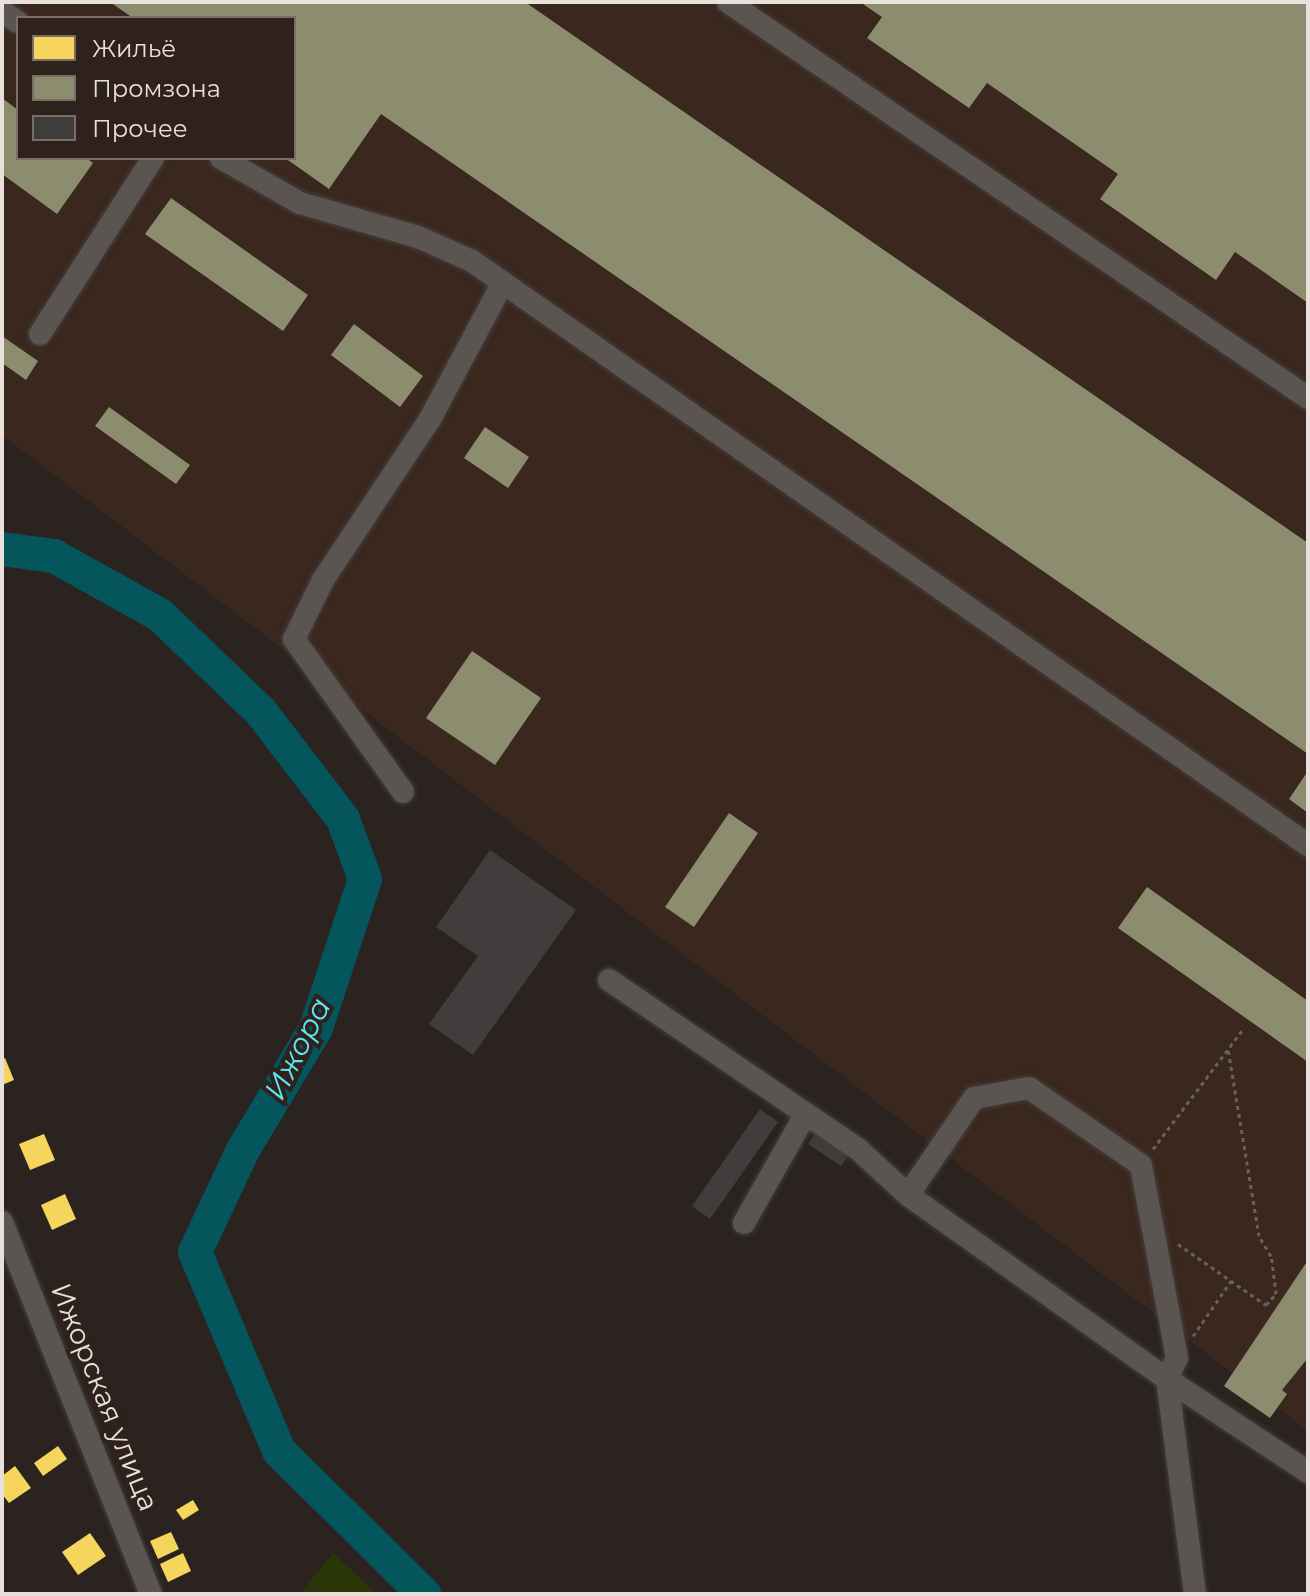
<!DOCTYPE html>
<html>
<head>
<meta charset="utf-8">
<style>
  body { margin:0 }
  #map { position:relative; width:1310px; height:1596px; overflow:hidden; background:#2a2320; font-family:Montserrat,sans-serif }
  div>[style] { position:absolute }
  .built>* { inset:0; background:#3a271e }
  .green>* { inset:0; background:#2b3608 }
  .homes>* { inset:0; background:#f6d55c }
  .industry>* { inset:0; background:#8c8c6e }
  .river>* { height:34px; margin:-17px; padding:0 17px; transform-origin:17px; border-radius:17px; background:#05555c }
  .building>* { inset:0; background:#413d3c }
  .path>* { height:3px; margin-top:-1.5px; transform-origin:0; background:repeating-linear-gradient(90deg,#66605e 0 4px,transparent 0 8px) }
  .roads { filter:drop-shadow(0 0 2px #453f3c) drop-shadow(0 0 2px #453f3c) }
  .minor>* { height:22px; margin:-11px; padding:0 11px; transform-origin:11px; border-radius:11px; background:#5b5552 }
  span { translate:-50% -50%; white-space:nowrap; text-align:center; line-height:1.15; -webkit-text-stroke:8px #2f211b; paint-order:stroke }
  .street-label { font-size:28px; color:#e9dfdb }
  .water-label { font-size:30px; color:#5ae7f5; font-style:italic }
  .frame { position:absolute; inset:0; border:4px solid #e9dfdb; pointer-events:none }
  .legend { position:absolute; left:16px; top:16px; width:280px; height:144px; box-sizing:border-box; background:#2f211b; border:2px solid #796d68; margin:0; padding:10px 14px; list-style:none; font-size:24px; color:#e9dfdb }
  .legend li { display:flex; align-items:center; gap:16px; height:40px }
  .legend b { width:40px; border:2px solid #796d68 }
</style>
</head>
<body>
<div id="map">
  <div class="built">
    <div style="clip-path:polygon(evenodd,2px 2px,1308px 2px,1308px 1431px,2px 435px,2px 2px,18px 18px,294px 18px,294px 158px,18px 158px,18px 18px)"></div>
  </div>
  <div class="green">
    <div style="clip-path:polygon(333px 1553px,377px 1594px,300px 1594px)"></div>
  </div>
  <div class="homes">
    <div style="clip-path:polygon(5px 1058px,14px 1080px,2px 1085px,2px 1059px)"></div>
    <div style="clip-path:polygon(44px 1134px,55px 1160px,30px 1170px,19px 1144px)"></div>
    <div style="clip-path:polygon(65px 1194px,76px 1219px,52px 1230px,41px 1205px)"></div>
    <div style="clip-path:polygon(58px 1446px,67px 1459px,43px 1476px,34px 1463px)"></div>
    <div style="clip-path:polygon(15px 1466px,31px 1488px,9px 1503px,2px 1494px,2px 1476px)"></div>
    <div style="clip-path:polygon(193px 1500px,199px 1510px,183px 1520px,176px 1510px)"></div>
    <div style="clip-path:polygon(171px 1532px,179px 1549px,158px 1559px,150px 1541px)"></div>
    <div style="clip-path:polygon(90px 1533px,106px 1556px,78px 1575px,62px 1552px)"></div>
    <div style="clip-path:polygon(183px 1553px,191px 1571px,168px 1582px,160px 1564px)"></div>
  </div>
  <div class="industry">
    <div style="clip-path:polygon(110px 2px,525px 2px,1308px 543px,1308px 754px,381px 114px,329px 189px,285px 158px,294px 158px,294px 18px,133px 18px)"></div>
    <div style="clip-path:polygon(860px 2px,1308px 2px,1308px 303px,1235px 252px,1216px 280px,1100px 199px,1118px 174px,987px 83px,969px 108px,867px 38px,882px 17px)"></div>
    <div style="clip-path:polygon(2px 98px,18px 110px,18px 158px,86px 158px,93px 163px,57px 214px,2px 174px)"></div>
    <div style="clip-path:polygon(171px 198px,308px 295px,283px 331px,145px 234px)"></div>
    <div style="clip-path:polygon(354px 324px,423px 376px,400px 407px,331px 355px)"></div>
    <div style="clip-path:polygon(2px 336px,38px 361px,26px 380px,2px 363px)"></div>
    <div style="clip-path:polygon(109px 407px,190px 465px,176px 484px,95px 426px)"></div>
    <div style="clip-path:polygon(485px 427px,529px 457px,508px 488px,464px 458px)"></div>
    <div style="clip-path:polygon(472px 651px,541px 698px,495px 765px,426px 718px)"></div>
    <div style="clip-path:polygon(1308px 771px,1308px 813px,1289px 799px)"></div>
    <div style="clip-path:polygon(729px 813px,758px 833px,694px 927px,665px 907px)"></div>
    <div style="clip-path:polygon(1147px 887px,1308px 1001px,1308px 1062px,1118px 928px)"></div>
    <div style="clip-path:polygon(1308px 1260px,1308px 1358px,1282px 1390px,1287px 1394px,1270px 1418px,1224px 1386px)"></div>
  </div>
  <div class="river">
    <div style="left:2px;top:549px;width:52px;rotate:7.7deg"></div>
    <div style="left:54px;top:556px;width:121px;rotate:29.1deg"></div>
    <div style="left:160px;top:615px;width:140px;rotate:43.8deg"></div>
    <div style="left:261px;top:712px;width:135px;rotate:52.5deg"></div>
    <div style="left:343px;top:819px;width:64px;rotate:69.9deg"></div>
    <div style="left:365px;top:879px;width:157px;rotate:108.2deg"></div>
    <div style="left:316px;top:1028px;width:142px;rotate:120.9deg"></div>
    <div style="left:243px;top:1150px;width:113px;rotate:115.2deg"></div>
    <div style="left:195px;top:1252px;width:216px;rotate:67.1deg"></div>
    <div style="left:279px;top:1451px;width:204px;rotate:44.6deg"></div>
  </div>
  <div class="building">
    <div style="clip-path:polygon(490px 850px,576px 910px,473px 1055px,429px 1024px,478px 956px,436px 927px)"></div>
    <div style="clip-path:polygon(760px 1109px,778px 1122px,710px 1219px,692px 1206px)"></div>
    <div style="clip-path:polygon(818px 1130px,851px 1152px,841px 1166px,808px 1144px)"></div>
  </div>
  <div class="path">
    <div style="left:1153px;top:1149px;width:150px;rotate:-53.1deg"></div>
    <div style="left:1178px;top:1244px;width:107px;rotate:34.7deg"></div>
    <div style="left:1266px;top:1305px;width:15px;rotate:-48deg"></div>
    <div style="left:1276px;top:1294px;width:38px;rotate:-97deg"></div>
    <div style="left:1271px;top:1256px;width:23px;rotate:-121deg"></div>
    <div style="left:1259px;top:1236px;width:190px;rotate:-99.4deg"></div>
    <div style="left:1193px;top:1336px;width:67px;rotate:-55.4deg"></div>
  </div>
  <div class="roads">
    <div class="minor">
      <div style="left:728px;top:2px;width:702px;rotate:34.32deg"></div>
      <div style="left:2px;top:11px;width:19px;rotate:35deg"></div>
      <div style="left:221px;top:158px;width:91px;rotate:29.7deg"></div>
      <div style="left:300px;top:203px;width:123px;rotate:16.1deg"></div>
      <div style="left:418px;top:237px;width:59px;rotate:24deg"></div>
      <div style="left:472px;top:261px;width:1020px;rotate:34.94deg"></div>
      <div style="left:40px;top:334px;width:209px;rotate:-57.3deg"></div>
      <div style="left:403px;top:792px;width:188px;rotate:-125.5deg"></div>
      <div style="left:294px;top:639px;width:66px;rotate:-63.8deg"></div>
      <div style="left:323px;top:580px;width:193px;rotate:-56.4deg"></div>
      <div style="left:430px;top:419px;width:151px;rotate:-61.9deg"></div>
      <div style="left:609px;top:980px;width:302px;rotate:34.2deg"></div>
      <div style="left:859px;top:1150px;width:67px;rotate:42.6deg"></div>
      <div style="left:2px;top:1222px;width:401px;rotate:68.2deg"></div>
      <div style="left:744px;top:1223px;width:124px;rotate:-60.5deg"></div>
      <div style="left:1195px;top:1594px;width:217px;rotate:-97.4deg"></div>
      <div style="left:1167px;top:1379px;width:23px;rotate:-65deg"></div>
      <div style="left:1177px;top:1358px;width:196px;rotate:-100.6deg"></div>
      <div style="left:1141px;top:1165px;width:136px;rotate:-145.5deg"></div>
      <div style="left:1029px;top:1088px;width:56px;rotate:169.7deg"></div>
      <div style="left:974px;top:1098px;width:117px;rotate:124.2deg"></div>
      <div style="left:908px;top:1195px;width:318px;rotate:35.4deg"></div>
      <div style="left:1167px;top:1379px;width:169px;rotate:33.4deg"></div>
    </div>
  </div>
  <div class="street-label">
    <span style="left:105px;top:1397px;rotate:68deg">Ижорская улица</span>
  </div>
  <div class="water-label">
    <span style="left:298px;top:1049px;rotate:-63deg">Ижора</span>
  </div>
  <div class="frame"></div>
  <ul class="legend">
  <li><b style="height:22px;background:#f6d55c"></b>Жильё</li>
  <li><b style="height:22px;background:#8c8c6e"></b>Промзона</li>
  <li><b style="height:22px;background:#413d3c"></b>Прочее</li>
  </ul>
</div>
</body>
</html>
